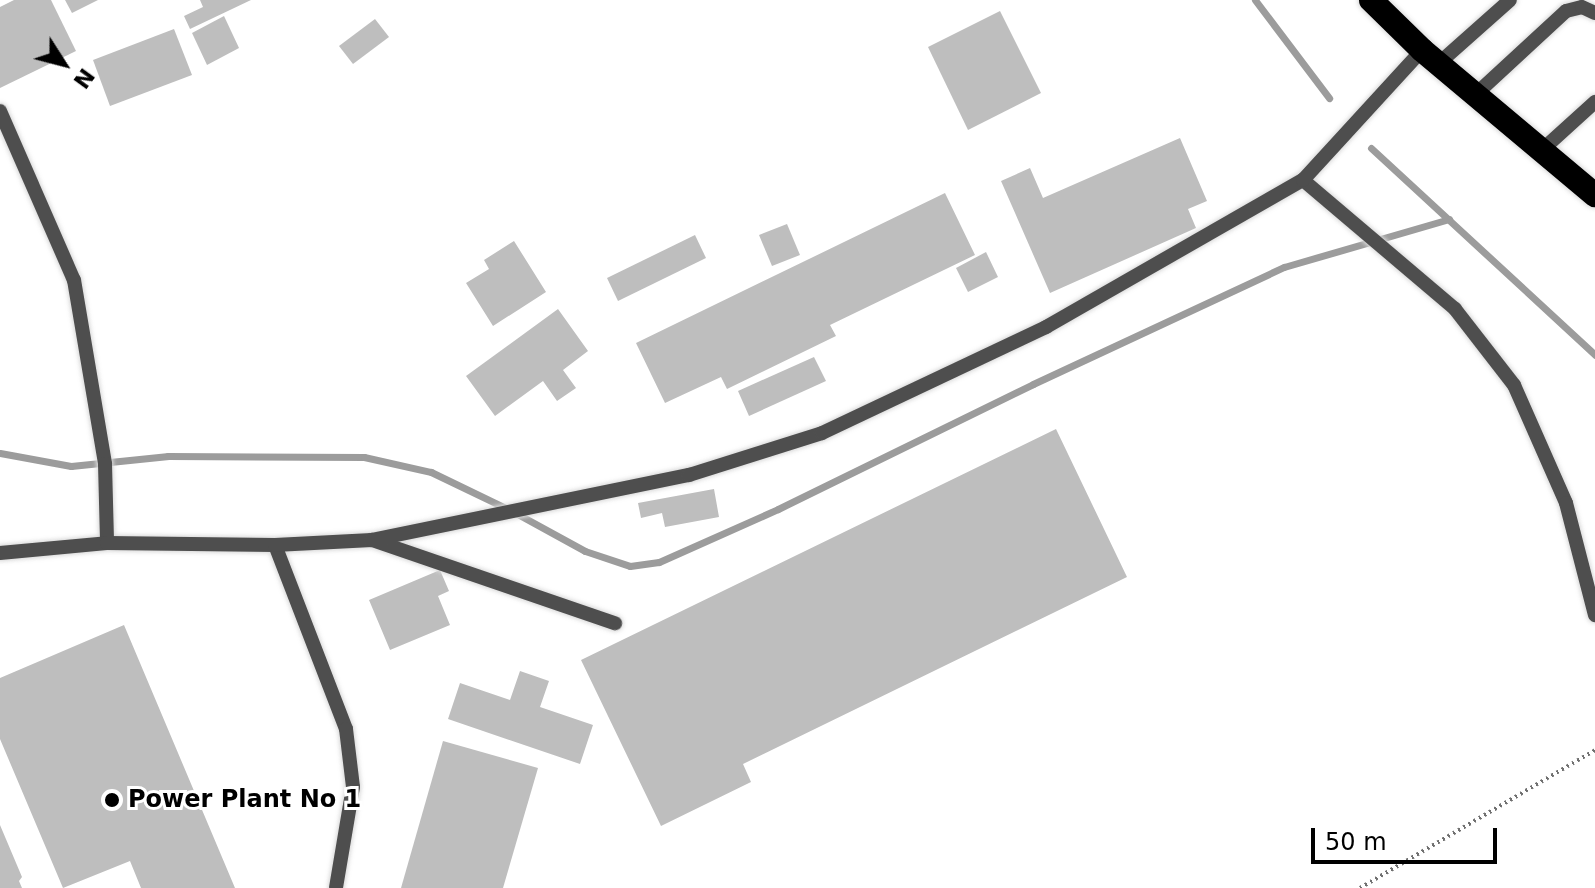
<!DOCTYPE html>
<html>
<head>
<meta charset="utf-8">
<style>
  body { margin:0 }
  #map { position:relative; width:1595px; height:888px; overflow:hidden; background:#fff; font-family:"DejaVu Sans",sans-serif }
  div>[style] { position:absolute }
  .stream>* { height:7px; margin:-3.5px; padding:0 3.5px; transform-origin:3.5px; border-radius:3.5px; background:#9c9c9c }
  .building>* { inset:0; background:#bebebe }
  .path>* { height:4px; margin-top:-2px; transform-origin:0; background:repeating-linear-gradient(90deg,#707070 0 2px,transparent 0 6px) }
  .roads { filter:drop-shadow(0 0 2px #dbdbdb) drop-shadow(0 0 2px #dbdbdb) }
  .lane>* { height:14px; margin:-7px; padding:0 7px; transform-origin:7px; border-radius:7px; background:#4e4e4e }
  .highway>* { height:24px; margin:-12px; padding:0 12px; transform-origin:12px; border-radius:12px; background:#000 }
  .dots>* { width:22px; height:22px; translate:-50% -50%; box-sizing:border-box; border:4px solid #fff; border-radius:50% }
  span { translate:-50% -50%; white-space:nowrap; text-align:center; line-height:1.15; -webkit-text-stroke:6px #fff; paint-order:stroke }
  .poi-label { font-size:24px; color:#000; font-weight:700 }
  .left { translate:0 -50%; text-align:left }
  .north { position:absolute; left:24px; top:24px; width:80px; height:80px; -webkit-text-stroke:6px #fff; paint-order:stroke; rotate:126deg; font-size:22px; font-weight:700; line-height:32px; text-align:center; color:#000 }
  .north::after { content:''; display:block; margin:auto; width:28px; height:36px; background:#000; clip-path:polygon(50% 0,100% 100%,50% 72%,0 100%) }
  .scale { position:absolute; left:1311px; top:828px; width:186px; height:36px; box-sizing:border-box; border:4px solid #000; border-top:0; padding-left:10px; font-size:24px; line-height:28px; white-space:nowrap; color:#000; -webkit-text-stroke:6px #fff; paint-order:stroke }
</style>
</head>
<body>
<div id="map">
  <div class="stream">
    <div style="left:1255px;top:0;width:123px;rotate:52.9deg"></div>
    <div style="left:1371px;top:148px;width:305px;rotate:42.7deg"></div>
    <div style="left:0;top:453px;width:72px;rotate:10.4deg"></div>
    <div style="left:71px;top:466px;width:98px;rotate:-5.9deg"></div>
    <div style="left:168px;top:456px;width:196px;rotate:0.3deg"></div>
    <div style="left:364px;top:457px;width:69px;rotate:12.6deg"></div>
    <div style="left:431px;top:472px;width:90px;rotate:25.7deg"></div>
    <div style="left:512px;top:511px;width:83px;rotate:28.7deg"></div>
    <div style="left:585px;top:551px;width:47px;rotate:18.4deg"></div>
    <div style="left:630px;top:566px;width:29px;rotate:-8deg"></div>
    <div style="left:659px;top:562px;width:130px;rotate:-24deg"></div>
    <div style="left:778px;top:509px;width:284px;rotate:-26.1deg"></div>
    <div style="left:1033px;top:384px;width:277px;rotate:-25deg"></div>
    <div style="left:1284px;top:267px;width:172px;rotate:-16.2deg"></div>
  </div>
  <div class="building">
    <div style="clip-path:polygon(14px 0,51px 0,76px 51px,0 88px,0 7px)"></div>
    <div style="clip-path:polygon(65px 0,98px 0,72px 13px)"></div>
    <div style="clip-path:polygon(200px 0,251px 0,190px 29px,184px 16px,203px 7px)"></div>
    <div style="clip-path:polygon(1000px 11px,1041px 93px,968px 130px,928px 47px)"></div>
    <div style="clip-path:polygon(224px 16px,239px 48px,207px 65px,192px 33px)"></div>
    <div style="clip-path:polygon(375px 19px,389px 37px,353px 64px,339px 46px)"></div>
    <div style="clip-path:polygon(174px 29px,192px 75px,110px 106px,93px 60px)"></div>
    <div style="clip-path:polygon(1180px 138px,1207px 201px,1188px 209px,1196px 228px,1050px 293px,1001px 181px,1030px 168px,1043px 198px)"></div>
    <div style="clip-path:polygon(945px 193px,975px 255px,830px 325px,836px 336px,727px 389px,721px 377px,665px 403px,636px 343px)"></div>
    <div style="clip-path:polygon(787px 224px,800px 255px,772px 266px,759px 235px)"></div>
    <div style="clip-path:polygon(695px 235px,706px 258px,618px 301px,607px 278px)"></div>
    <div style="clip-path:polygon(514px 241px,546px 292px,493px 326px,466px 283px,489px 269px,484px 260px)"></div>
    <div style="clip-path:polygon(986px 252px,998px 277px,968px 292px,956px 268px)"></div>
    <div style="clip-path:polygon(558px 309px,588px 351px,563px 370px,576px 388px,557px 401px,543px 381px,495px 416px,466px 376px)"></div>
    <div style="clip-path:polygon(814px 357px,826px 381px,749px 416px,738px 391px)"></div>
    <div style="clip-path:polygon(1056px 429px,1127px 577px,743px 764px,751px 782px,661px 826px,581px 660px)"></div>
    <div style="clip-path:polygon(714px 489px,719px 517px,665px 527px,662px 513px,641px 518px,638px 503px)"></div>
    <div style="clip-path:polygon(440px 570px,449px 591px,438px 596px,450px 625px,390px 650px,369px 600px)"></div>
    <div style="clip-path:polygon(124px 625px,235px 888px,141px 888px,130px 861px,63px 888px,0 739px,0 678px)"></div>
    <div style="clip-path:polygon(520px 671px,549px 681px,540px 707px,593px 725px,580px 764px,448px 719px,460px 683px,510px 700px)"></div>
    <div style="clip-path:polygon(443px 741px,538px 768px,503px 888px,401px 888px)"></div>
    <div style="clip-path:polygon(0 825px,22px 877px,19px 881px,22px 888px,0 888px)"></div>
  </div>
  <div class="path">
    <div style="left:1360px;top:888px;width:273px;rotate:-30.4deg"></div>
  </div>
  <div class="roads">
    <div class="lane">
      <div style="left:1438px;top:64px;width:96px;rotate:-41.6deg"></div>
      <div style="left:1475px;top:95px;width:124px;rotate:-42.7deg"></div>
      <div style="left:1566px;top:11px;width:16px;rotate:-14deg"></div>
      <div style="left:1582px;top:7px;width:14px;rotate:25deg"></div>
      <div style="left:0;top:111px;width:184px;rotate:66.4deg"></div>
      <div style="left:74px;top:280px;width:187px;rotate:80.4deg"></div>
      <div style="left:105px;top:464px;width:79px;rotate:88.5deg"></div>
      <div style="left:1542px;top:150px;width:72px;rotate:-42.2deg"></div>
      <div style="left:1303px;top:180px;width:199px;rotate:40.3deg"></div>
      <div style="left:1455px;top:309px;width:96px;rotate:52.2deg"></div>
      <div style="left:1514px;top:385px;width:129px;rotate:66.2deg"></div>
      <div style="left:1566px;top:503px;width:116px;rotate:75.5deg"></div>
      <div style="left:372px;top:540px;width:257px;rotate:18.9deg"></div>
      <div style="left:275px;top:545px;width:197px;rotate:68.9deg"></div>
      <div style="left:346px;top:729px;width:58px;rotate:83.1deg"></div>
      <div style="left:353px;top:787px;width:102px;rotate:99.6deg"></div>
      <div style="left:0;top:553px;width:107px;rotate:-5.3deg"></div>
      <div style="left:107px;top:543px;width:168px;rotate:0.7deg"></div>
      <div style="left:275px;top:545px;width:97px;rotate:-3deg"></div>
      <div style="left:372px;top:540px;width:324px;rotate:-11.6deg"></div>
      <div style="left:689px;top:475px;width:139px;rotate:-17.5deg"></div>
      <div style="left:822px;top:433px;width:248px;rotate:-25.3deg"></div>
      <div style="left:1046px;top:327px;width:296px;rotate:-29.8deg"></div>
      <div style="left:1303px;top:180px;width:176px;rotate:-47.5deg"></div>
    </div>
    <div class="highway">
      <div style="left:1371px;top:0;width:71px;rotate:44.4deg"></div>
      <div style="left:1422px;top:50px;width:226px;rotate:40deg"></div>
    </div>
  </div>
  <div class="dots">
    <div style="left:112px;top:800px;background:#000"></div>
  </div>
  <div class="poi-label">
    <span class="left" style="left:128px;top:800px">Power Plant No 1</span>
  </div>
  <div class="north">N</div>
  <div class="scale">50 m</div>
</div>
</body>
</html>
